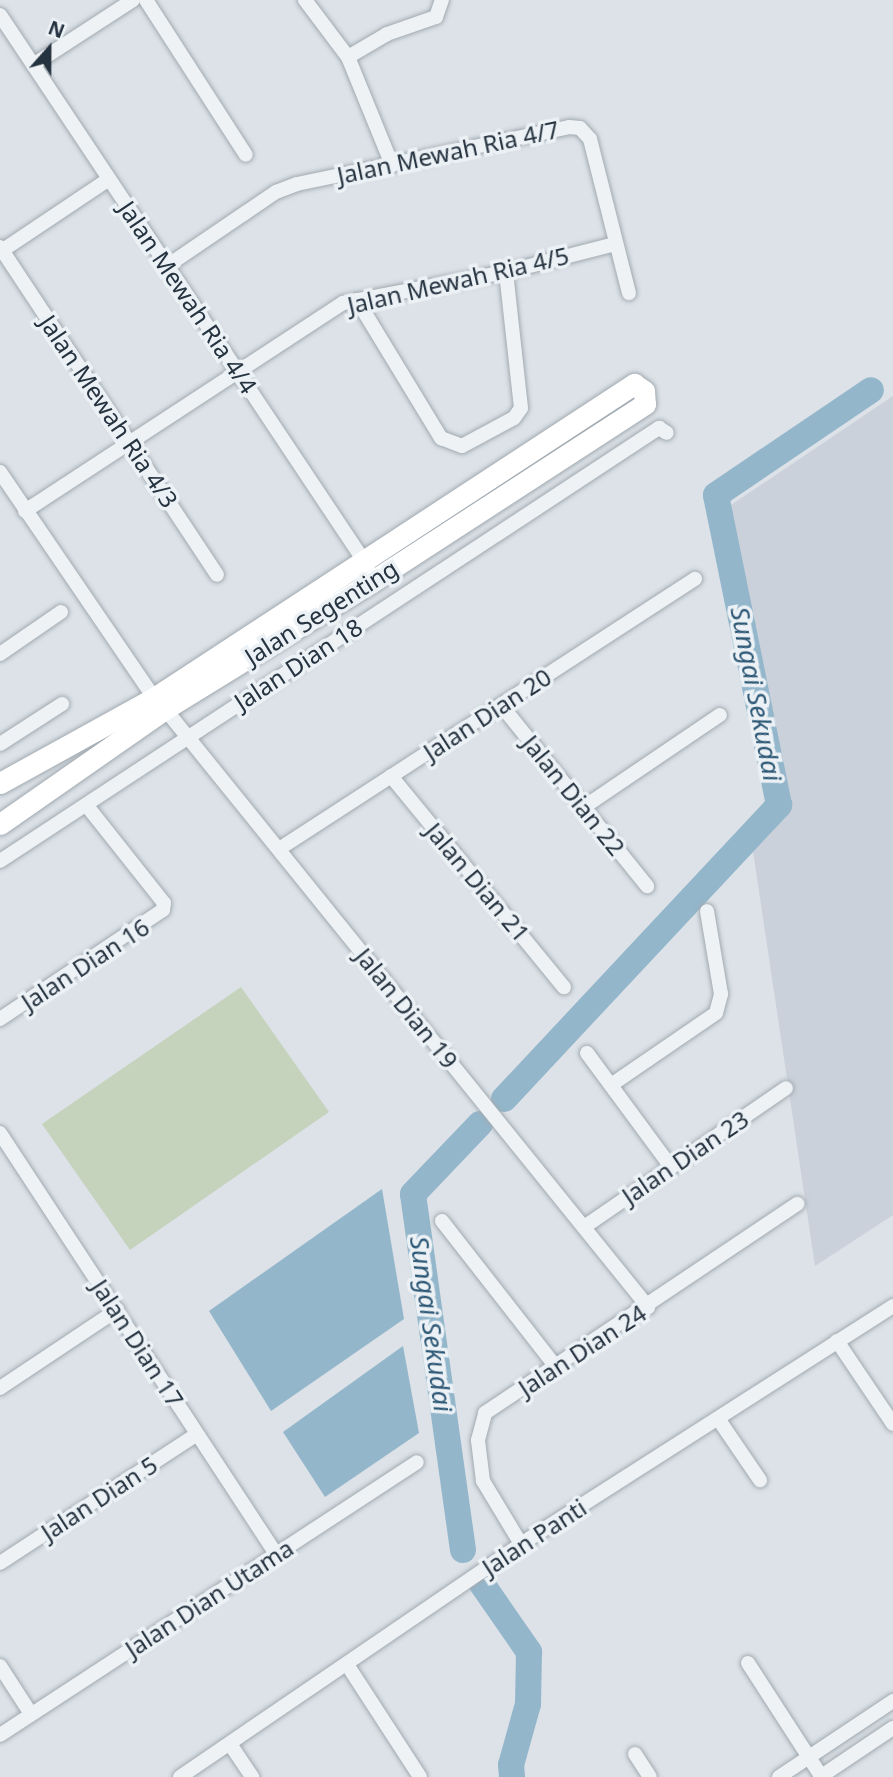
<!DOCTYPE html>
<html>
<head>
<meta charset="utf-8">
<style>
  body { margin:0 }
  #map { position:relative; width:893px; height:1777px; overflow:hidden; background:#dce2e7; font-family:"Noto Sans",sans-serif }
  div>[style] { position:absolute }
  .built>* { inset:0; background:#cad1da }
  .green>* { inset:0; background:#c5d2bc }
  .water>* { inset:0; background:#93b6cb }
  .river>* { height:26px; margin:-13px; padding:0 13px; transform-origin:13px; border-radius:13px; background:#93b6cb }
  .roads { filter:drop-shadow(0 0 2px #a1aab1) drop-shadow(0 0 2px #a1aab1) }
  .street>* { height:14px; margin:-7px; padding:0 7px; transform-origin:7px; border-radius:7px; background:#eff2f5 }
  .secondary>* { height:21px; margin:-10.5px; padding:0 10.5px; transform-origin:10.5px; border-radius:10.5px; background:#fff }
  span { translate:-50% -50%; white-space:nowrap; text-align:center; line-height:1.15; -webkit-text-stroke:7px #ebf1f5; paint-order:stroke }
  .street-label { font-size:24px; color:#25323f }
  .water-label { font-size:26px; color:#2c5775; font-style:italic }
  .north { position:absolute; left:14px; top:14px; width:70px; height:70px; -webkit-text-stroke:5px #ebf1f5; paint-order:stroke; rotate:21deg; font-size:19px; font-weight:700; line-height:28px; text-align:center; color:#25323f }
  .north::after { content:''; display:block; margin:auto; width:24px; height:32px; background:#25323f; clip-path:polygon(50% 0,100% 100%,50% 72%,0 100%) }
</style>
</head>
<body>
<div id="map">
  <div class="built">
    <div style="clip-path:polygon(893px 396px,893px 1215px,815px 1266px,753px 851px,787px 813px,728px 507px)"></div>
  </div>
  <div class="green">
    <div style="clip-path:polygon(241px 987px,329px 1112px,130px 1250px,42px 1124px)"></div>
  </div>
  <div class="water">
    <div style="clip-path:polygon(382px 1189px,404px 1319px,271px 1411px,209px 1311px)"></div>
    <div style="clip-path:polygon(403px 1346px,419px 1433px,325px 1497px,283px 1432px)"></div>
  </div>
  <div class="river">
    <div style="left:504px;top:1099px;width:403px;rotate:-46.9deg"></div>
    <div style="left:779px;top:805px;width:316px;rotate:-101.5deg"></div>
    <div style="left:716px;top:495px;width:187px;rotate:-34.1deg"></div>
    <div style="left:463px;top:1550px;width:359px;rotate:-98deg"></div>
    <div style="left:413px;top:1194px;width:97px;rotate:-46.3deg"></div>
    <div style="left:482px;top:1584px;width:83px;rotate:55.3deg"></div>
    <div style="left:529px;top:1652px;width:52px;rotate:91.1deg"></div>
    <div style="left:528px;top:1704px;width:63px;rotate:105.6deg"></div>
    <div style="left:511px;top:1765px;width:12px;rotate:85deg"></div>
  </div>
  <div class="roads">
    <div class="street">
      <div style="left:146px;top:0;width:184px;rotate:57.2deg"></div>
      <div style="left:305px;top:0;width:71px;rotate:53deg"></div>
      <div style="left:348px;top:57px;width:117px;rotate:67.8deg"></div>
      <div style="left:0;top:15px;width:663px;rotate:56.31deg"></div>
      <div style="left:348px;top:57px;width:45px;rotate:-30.5deg"></div>
      <div style="left:387px;top:34px;width:52px;rotate:-19.1deg"></div>
      <div style="left:436px;top:17px;width:18px;rotate:-71deg"></div>
      <div style="left:33px;top:65px;width:119px;rotate:-33deg"></div>
      <div style="left:0;top:247px;width:393px;rotate:56.5deg"></div>
      <div style="left:0;top:252px;width:131px;rotate:-33.8deg"></div>
      <div style="left:167px;top:266px;width:132px;rotate:-34.2deg"></div>
      <div style="left:276px;top:192px;width:22px;rotate:-21deg"></div>
      <div style="left:297px;top:184px;width:278px;rotate:-11.8deg"></div>
      <div style="left:569px;top:127px;width:11px;rotate:5deg"></div>
      <div style="left:580px;top:128px;width:15px;rotate:48deg"></div>
      <div style="left:590px;top:139px;width:159px;rotate:75.8deg"></div>
      <div style="left:357px;top:300px;width:162px;rotate:58.7deg"></div>
      <div style="left:441px;top:438px;width:22px;rotate:21deg"></div>
      <div style="left:462px;top:446px;width:59px;rotate:-28.3deg"></div>
      <div style="left:514px;top:418px;width:12px;rotate:-55deg"></div>
      <div style="left:521px;top:408px;width:137px;rotate:-96.3deg"></div>
      <div style="left:0;top:472px;width:273px;rotate:55.7deg"></div>
      <div style="left:25px;top:511px;width:380px;rotate:-33.2deg"></div>
      <div style="left:343px;top:303px;width:166px;rotate:-10.8deg"></div>
      <div style="left:506px;top:272px;width:113px;rotate:-14.4deg"></div>
      <div style="left:0;top:654px;width:74px;rotate:-34.5deg"></div>
      <div style="left:501px;top:705px;width:233px;rotate:51.1deg"></div>
      <div style="left:165px;top:709px;width:769px;rotate:51.07deg"></div>
      <div style="left:0;top:744px;width:74px;rotate:-32.8deg"></div>
      <div style="left:391px;top:776px;width:273px;rotate:50.7deg"></div>
      <div style="left:584px;top:807px;width:164px;rotate:-34.1deg"></div>
      <div style="left:279px;top:849px;width:496px;rotate:-33deg"></div>
      <div style="left:0;top:861px;width:789px;rotate:-33.31deg"></div>
      <div style="left:659px;top:428px;width:9px;rotate:32deg"></div>
      <div style="left:0;top:1019px;width:196px;rotate:-33.8deg"></div>
      <div style="left:163px;top:910px;width:7px;rotate:-82deg"></div>
      <div style="left:164px;top:903px;width:124px;rotate:-128.4deg"></div>
      <div style="left:587px;top:1053px;width:142px;rotate:53.6deg"></div>
      <div style="left:611px;top:1085px;width:127px;rotate:-34.4deg"></div>
      <div style="left:716px;top:1013px;width:20px;rotate:-75deg"></div>
      <div style="left:721px;top:994px;width:84px;rotate:-99.6deg"></div>
      <div style="left:0;top:1133px;width:503px;rotate:56.75deg"></div>
      <div style="left:442px;top:1221px;width:185px;rotate:52deg"></div>
      <div style="left:584px;top:1227px;width:245px;rotate:-34.5deg"></div>
      <div style="left:837px;top:1341px;width:100px;rotate:56deg"></div>
      <div style="left:0;top:1388px;width:141px;rotate:-33.7deg"></div>
      <div style="left:719px;top:1420px;width:73px;rotate:55.7deg"></div>
      <div style="left:521px;top:1544px;width:74px;rotate:-121.1deg"></div>
      <div style="left:483px;top:1481px;width:41px;rotate:-97deg"></div>
      <div style="left:478px;top:1440px;width:28px;rotate:-75deg"></div>
      <div style="left:485px;top:1413px;width:376px;rotate:-33.8deg"></div>
      <div style="left:0;top:1563px;width:235px;rotate:-33.2deg"></div>
      <div style="left:748px;top:1663px;width:135px;rotate:57.1deg"></div>
      <div style="left:0;top:1666px;width:57px;rotate:57.1deg"></div>
      <div style="left:348px;top:1666px;width:132px;rotate:57deg"></div>
      <div style="left:0;top:1735px;width:498px;rotate:-33.2deg"></div>
      <div style="left:230px;top:1744px;width:40px;rotate:56deg"></div>
      <div style="left:635px;top:1754px;width:27px;rotate:57deg"></div>
      <div style="left:180px;top:1777px;width:413px;rotate:-34.3deg"></div>
      <div style="left:521px;top:1544px;width:442px;rotate:-32.6deg"></div>
      <div style="left:779px;top:1777px;width:137px;rotate:-33.7deg"></div>
      <div style="left:820px;top:1777px;width:88px;rotate:-33.9deg"></div>
    </div>
    <div class="secondary">
      <div style="left:0;top:783px;width:176px;rotate:-28.9deg"></div>
      <div style="left:154px;top:698px;width:574px;rotate:-33.19deg"></div>
      <div style="left:634px;top:384px;width:12px;rotate:35deg"></div>
      <div style="left:644px;top:391px;width:13px;rotate:86deg"></div>
      <div style="left:645px;top:404px;width:321px;rotate:147deg"></div>
      <div style="left:376px;top:579px;width:248px;rotate:148.4deg"></div>
      <div style="left:165px;top:709px;width:201px;rotate:145.1deg"></div>
    </div>
  </div>
  <div class="street-label">
    <span style="left:448px;top:152px;rotate:-12deg">Jalan Mewah Ria 4/7</span>
    <span style="left:458px;top:280px;rotate:-13deg">Jalan Mewah Ria 4/5</span>
    <span style="left:188px;top:297px;rotate:56deg">Jalan Mewah Ria 4/4</span>
    <span style="left:109px;top:411px;rotate:56deg">Jalan Mewah Ria 4/3</span>
    <span style="left:321px;top:612px;rotate:-32deg">Jalan Segenting</span>
    <span style="left:298px;top:664px;rotate:-33deg">Jalan Dian 18</span>
    <span style="left:487px;top:714px;rotate:-33deg">Jalan Dian 20</span>
    <span style="left:574px;top:795px;rotate:51deg">Jalan Dian 22</span>
    <span style="left:478px;top:882px;rotate:50deg">Jalan Dian 21</span>
    <span style="left:85px;top:964px;rotate:-33deg">Jalan Dian 16</span>
    <span style="left:407px;top:1008px;rotate:51deg">Jalan Dian 19</span>
    <span style="left:685px;top:1157px;rotate:-34deg">Jalan Dian 23</span>
    <span style="left:138px;top:1343px;rotate:57deg">Jalan Dian 17</span>
    <span style="left:582px;top:1350px;rotate:-33deg">Jalan Dian 24</span>
    <span style="left:99px;top:1498px;rotate:-33deg">Jalan Dian 5</span>
    <span style="left:534px;top:1537px;rotate:-33deg">Jalan Panti</span>
    <span style="left:209px;top:1598px;rotate:-33deg">Jalan Dian Utama</span>
  </div>
  <div class="water-label">
    <span style="left:756px;top:694px;rotate:79deg">Sungai Sekudai</span>
    <span style="left:431px;top:1324px;rotate:82deg">Sungai Sekudai</span>
  </div>
  <div class="north">N</div>
</div>
</body>
</html>
